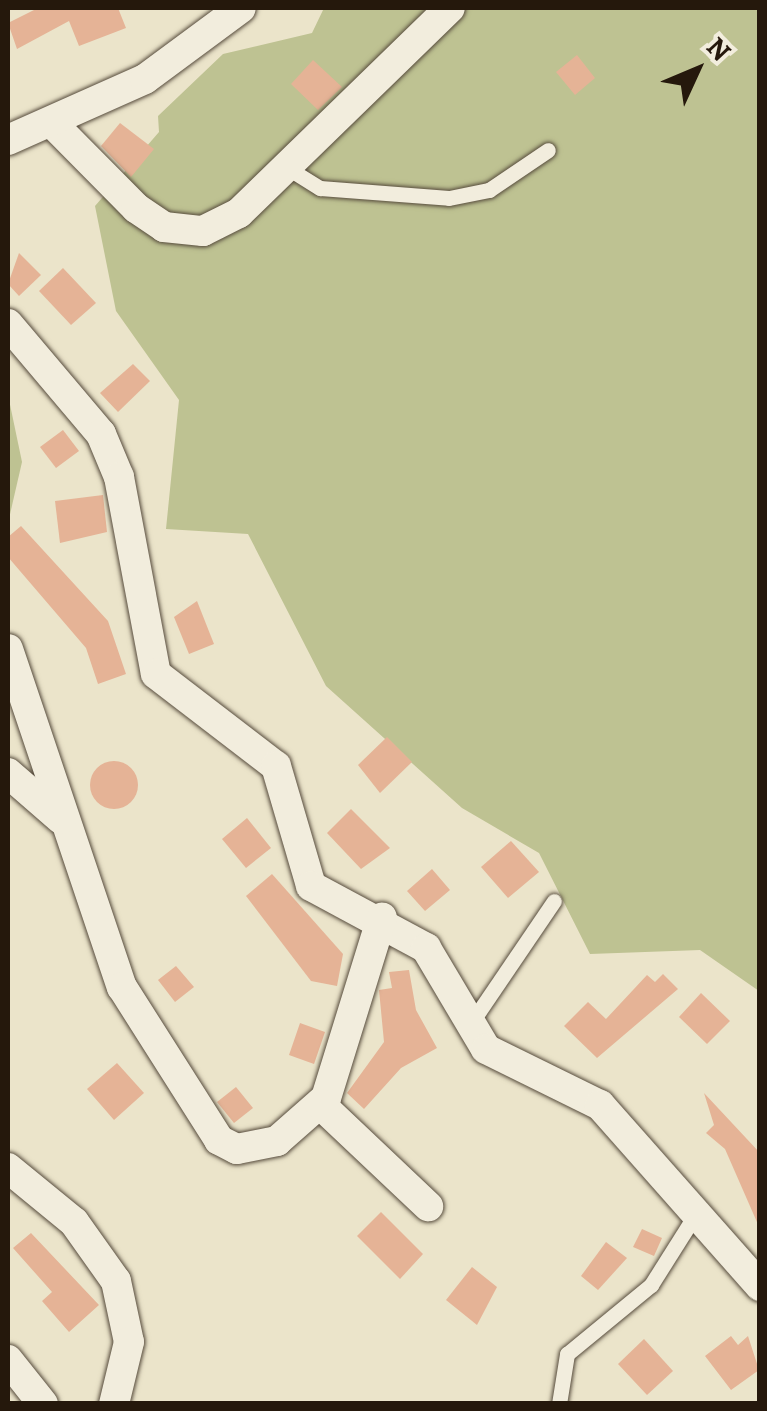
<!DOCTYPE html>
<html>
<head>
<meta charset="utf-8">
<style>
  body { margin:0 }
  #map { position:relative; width:767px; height:1411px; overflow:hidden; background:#ebe4ca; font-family:Alegreya,serif }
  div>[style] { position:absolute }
  .green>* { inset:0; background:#bec292 }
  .building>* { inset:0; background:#e5b396 }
  .round { border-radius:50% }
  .roads { filter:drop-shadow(0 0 2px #564b3c) drop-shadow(0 0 2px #564b3c) }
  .service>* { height:15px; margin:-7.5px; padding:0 7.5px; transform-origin:7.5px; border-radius:7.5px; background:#f2eddd }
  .minor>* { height:30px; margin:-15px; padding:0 15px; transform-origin:15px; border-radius:15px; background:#f2eddd }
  span { translate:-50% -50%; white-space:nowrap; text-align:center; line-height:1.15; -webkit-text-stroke:8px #f2eddd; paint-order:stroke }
  .frame { position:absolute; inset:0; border:10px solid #25180c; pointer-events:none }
  .north { position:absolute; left:647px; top:20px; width:100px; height:100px; -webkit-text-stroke:8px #f2eddd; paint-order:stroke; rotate:46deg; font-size:28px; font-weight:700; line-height:40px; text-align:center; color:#25180c }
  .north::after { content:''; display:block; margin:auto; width:35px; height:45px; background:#25180c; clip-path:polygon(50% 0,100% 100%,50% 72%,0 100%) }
</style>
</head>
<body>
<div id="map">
  <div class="green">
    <div style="clip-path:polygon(324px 8px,759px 8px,759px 991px,700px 950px,590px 954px,539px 853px,462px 808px,326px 686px,248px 534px,166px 529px,179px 400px,116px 311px,95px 206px,159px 132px,158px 116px,223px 54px,312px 33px)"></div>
    <div style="clip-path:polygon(8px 395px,22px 462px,8px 523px)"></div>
  </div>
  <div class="building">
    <div style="clip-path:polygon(38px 8px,118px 8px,126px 28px,79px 46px,69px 21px,17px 49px,8px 23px)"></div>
    <div style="clip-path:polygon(577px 55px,595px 78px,575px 95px,556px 72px)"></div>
    <div style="clip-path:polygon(313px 60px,342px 87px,318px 110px,291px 84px)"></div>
    <div style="clip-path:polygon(120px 123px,154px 149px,131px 177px,101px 146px)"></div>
    <div style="clip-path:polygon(19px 253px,41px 275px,19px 296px,8px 284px)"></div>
    <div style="clip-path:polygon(63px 268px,96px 303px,71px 325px,39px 291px)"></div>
    <div style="clip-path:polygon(133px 364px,150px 381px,118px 412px,100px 393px)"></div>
    <div style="clip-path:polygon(63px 430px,79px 451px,56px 468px,40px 447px)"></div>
    <div style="clip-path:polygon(103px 495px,107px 532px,60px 543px,55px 501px)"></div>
    <div style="clip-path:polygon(21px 526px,108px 621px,126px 674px,98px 684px,86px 648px,8px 557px,8px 537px)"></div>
    <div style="clip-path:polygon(197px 601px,214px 644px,189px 654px,174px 617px)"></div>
    <div style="clip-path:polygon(387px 737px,412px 762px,380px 793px,358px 765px)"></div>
    <div class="round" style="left:90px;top:761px;width:48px;height:48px"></div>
    <div style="clip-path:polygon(351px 809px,390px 848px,361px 869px,327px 833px)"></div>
    <div style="clip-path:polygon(247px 818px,271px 848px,246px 868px,222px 839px)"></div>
    <div style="clip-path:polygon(511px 841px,539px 872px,508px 898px,481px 867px)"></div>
    <div style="clip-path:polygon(432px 869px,450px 890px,425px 911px,407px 891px)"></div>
    <div style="clip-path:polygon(272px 874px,343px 954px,337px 986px,311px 981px,246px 896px)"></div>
    <div style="clip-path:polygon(176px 966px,194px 987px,175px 1002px,158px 980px)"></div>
    <div style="clip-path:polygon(409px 970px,416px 1010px,437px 1048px,401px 1068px,364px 1109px,347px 1093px,384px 1042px,379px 990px,392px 988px,389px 972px)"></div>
    <div style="clip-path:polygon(663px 974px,678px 989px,597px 1058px,564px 1026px,588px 1002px,606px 1019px,647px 975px,655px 982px)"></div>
    <div style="clip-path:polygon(701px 993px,730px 1021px,707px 1044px,679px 1017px)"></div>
    <div style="clip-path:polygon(300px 1023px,325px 1032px,314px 1064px,289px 1055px)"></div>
    <div style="clip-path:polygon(117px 1063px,144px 1093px,114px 1120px,87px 1089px)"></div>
    <div style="clip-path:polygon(236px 1087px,253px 1108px,234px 1123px,217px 1102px)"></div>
    <div style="clip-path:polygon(704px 1093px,760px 1153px,760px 1229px,725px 1149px,706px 1133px,714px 1125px)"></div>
    <div style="clip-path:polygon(381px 1212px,423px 1254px,400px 1279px,357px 1236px)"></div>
    <div style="clip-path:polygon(642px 1229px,662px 1238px,654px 1256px,633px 1247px)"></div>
    <div style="clip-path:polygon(31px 1233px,99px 1305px,69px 1332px,42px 1301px,52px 1292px,13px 1248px)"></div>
    <div style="clip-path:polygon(606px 1242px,627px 1258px,598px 1290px,581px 1276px)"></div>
    <div style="clip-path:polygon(472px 1267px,497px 1287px,477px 1325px,446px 1300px)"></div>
    <div style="clip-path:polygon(731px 1336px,738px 1345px,748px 1336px,759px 1370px,731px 1390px,705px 1356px)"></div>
    <div style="clip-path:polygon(644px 1339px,673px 1371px,647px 1395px,618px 1364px)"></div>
  </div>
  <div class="roads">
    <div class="service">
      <div style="left:286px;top:167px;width:40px;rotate:32deg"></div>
      <div style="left:320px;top:188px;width:129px;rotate:4.4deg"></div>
      <div style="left:449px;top:198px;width:41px;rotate:-11.3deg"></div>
      <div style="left:489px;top:190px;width:71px;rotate:-34.1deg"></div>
      <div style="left:469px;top:1026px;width:151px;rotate:-55.8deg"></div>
      <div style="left:559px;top:1404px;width:51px;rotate:-80.9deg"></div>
      <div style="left:567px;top:1354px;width:109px;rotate:-39.4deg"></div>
      <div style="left:651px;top:1285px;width:83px;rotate:-57.8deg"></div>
    </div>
    <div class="minor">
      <div style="left:54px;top:125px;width:117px;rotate:45.3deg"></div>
      <div style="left:136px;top:208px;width:34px;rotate:34deg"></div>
      <div style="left:164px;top:227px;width:39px;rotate:6deg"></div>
      <div style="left:203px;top:231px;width:40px;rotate:-26.6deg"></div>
      <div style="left:239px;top:213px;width:294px;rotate:-44.2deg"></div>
      <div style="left:8px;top:140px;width:150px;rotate:-24deg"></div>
      <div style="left:145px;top:79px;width:119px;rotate:-36.5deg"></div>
      <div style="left:8px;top:324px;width:144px;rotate:49.8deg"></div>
      <div style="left:101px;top:434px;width:47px;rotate:67.3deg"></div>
      <div style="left:119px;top:477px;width:200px;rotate:79.4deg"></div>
      <div style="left:156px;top:674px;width:151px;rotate:37.5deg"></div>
      <div style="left:276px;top:766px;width:125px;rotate:73.7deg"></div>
      <div style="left:311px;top:886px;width:131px;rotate:28.3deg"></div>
      <div style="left:426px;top:948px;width:117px;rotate:59.3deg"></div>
      <div style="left:486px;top:1049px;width:127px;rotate:26.2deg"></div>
      <div style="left:600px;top:1105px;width:242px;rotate:48.5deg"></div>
      <div style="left:8px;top:649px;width:357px;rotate:71.4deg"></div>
      <div style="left:122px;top:987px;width:181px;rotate:57.6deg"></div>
      <div style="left:219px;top:1140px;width:20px;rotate:27deg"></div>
      <div style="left:237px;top:1149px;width:41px;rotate:-11.3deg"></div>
      <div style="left:277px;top:1141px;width:65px;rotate:-41.3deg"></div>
      <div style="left:326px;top:1098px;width:189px;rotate:-72.8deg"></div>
      <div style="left:8px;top:773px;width:70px;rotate:41deg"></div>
      <div style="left:320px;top:1104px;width:149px;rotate:43.4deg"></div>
      <div style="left:8px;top:1168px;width:85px;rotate:39.3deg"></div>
      <div style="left:74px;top:1222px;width:72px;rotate:54.6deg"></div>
      <div style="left:116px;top:1281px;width:62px;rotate:78deg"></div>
      <div style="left:129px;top:1342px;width:64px;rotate:103.6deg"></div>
      <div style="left:8px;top:1360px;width:56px;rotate:51.5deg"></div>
    </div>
  </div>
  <div class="frame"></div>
  <div class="north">N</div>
</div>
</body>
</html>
